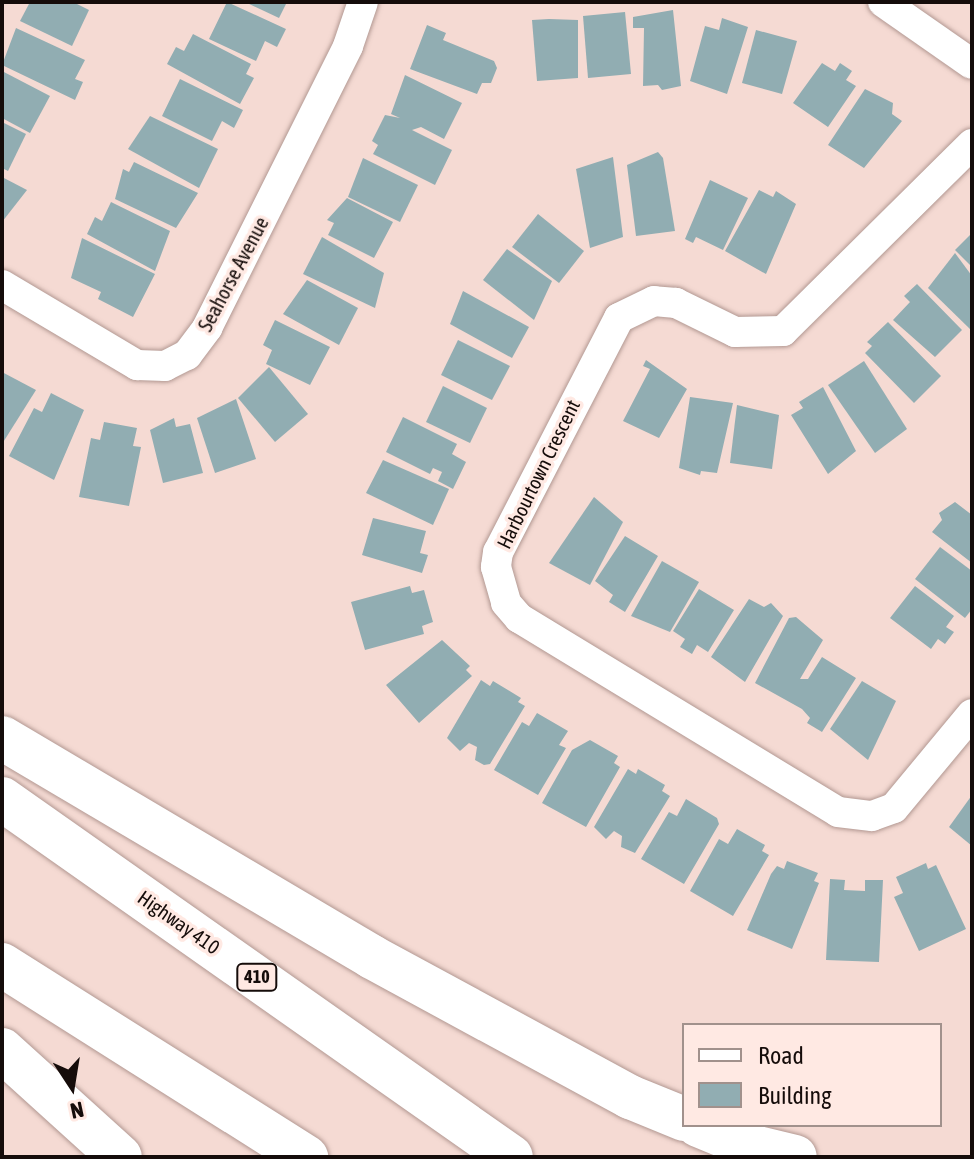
<!DOCTYPE html>
<html>
<head>
<meta charset="utf-8">
<style>
  body { margin:0 }
  #map { position:relative; width:974px; height:1159px; overflow:hidden; background:#f5dad3; font-family:"Asap Condensed",sans-serif }
  div>[style] { position:absolute }
  .building>* { inset:0; background:#91adb2 }
  .roads { filter:drop-shadow(0 0 2px #b29892) drop-shadow(0 0 2px #b29892) }
  .street>* { height:30px; margin:-15px; padding:0 15px; transform-origin:15px; border-radius:15px; background:#fff }
  .highway>* { height:44px; margin:-22px; padding:0 22px; transform-origin:22px; border-radius:22px; background:#fff }
  span { translate:-50% -50%; white-space:nowrap; text-align:center; line-height:1.15; -webkit-text-stroke:7px #ffe9e3; paint-order:stroke }
  .shield-label span { padding:2px 6px; background:#ffe9e3; border:2px solid; border-radius:6px; -webkit-text-stroke-width:0 }
  .shield-label { font-size:18px; color:#150c0a; font-weight:700 }
  .street-label { font-size:20px; color:#150c0a }
  .frame { position:absolute; inset:0; border:4px solid #150c0a; pointer-events:none }
  .legend { position:absolute; left:682px; top:1023px; width:260px; height:104px; box-sizing:border-box; background:#ffe9e3; border:2px solid #a1918c; margin:0; padding:10px 14px; list-style:none; font-size:24px; color:#150c0a }
  .legend li { display:flex; align-items:center; gap:16px; height:40px }
  .legend b { width:40px; border:2px solid #a1918c }
  .north { position:absolute; left:32px; top:1047px; width:80px; height:80px; -webkit-text-stroke:6px #ffe9e3; paint-order:stroke; rotate:168deg; font-size:22px; font-weight:700; line-height:32px; text-align:center; color:#150c0a }
  .north::after { content:''; display:block; margin:auto; width:28px; height:36px; background:#150c0a; clip-path:polygon(50% 0,100% 100%,50% 72%,0 100%) }
</style>
</head>
<body>
<div id="map">
  <div class="building">
    <div style="clip-path:polygon(30px 2px,73px 2px,89px 10px,72px 46px,20px 21px)"></div>
    <div style="clip-path:polygon(227px 2px,286px 29px,277px 47px,265px 41px,256px 61px,209px 39px)"></div>
    <div style="clip-path:polygon(245px 2px,287px 2px,279px 18px)"></div>
    <div style="clip-path:polygon(673px 10px,681px 86px,662px 90px,658px 85px,643px 86px,644px 28px,633px 28px,633px 17px)"></div>
    <div style="clip-path:polygon(625px 12px,631px 74px,588px 78px,583px 16px)"></div>
    <div style="clip-path:polygon(722px 18px,748px 27px,727px 94px,690px 81px,705px 26px,719px 30px)"></div>
    <div style="clip-path:polygon(549px 19px,578px 20px,578px 78px,537px 81px,532px 20px)"></div>
    <div style="clip-path:polygon(427px 25px,446px 33px,443px 40px,494px 61px,497px 68px,491px 83px,482px 83px,477px 94px,410px 69px)"></div>
    <div style="clip-path:polygon(16px 28px,85px 60px,75px 79px,83px 82px,75px 100px,2px 65px)"></div>
    <div style="clip-path:polygon(756px 30px,797px 41px,782px 94px,742px 83px)"></div>
    <div style="clip-path:polygon(193px 34px,251px 64px,246px 74px,254px 78px,240px 104px,167px 64px,176px 47px,184px 51px)"></div>
    <div style="clip-path:polygon(822px 63px,835px 71px,840px 63px,852px 71px,846px 80px,856px 86px,828px 127px,793px 103px)"></div>
    <div style="clip-path:polygon(2px 71px,50px 96px,30px 133px,2px 118px)"></div>
    <div style="clip-path:polygon(405px 75px,462px 103px,444px 139px,421px 127px,412px 130px,452px 150px,435px 185px,373px 154px,378px 145px,372px 141px,385px 115px,400px 118px,391px 114px)"></div>
    <div style="clip-path:polygon(180px 79px,243px 110px,234px 128px,222px 121px,212px 141px,162px 116px)"></div>
    <div style="clip-path:polygon(865px 89px,893px 103px,892px 114px,902px 121px,864px 168px,828px 145px)"></div>
    <div style="clip-path:polygon(150px 116px,218px 149px,199px 188px,128px 149px)"></div>
    <div style="clip-path:polygon(2px 122px,26px 134px,8px 171px,2px 168px)"></div>
    <div style="clip-path:polygon(658px 152px,663px 158px,675px 231px,636px 236px,627px 165px)"></div>
    <div style="clip-path:polygon(613px 157px,623px 237px,590px 248px,576px 169px)"></div>
    <div style="clip-path:polygon(363px 158px,418px 185px,400px 222px,348px 197px)"></div>
    <div style="clip-path:polygon(134px 162px,198px 193px,176px 228px,115px 199px,123px 169px,129px 172px)"></div>
    <div style="clip-path:polygon(2px 177px,27px 190px,2px 222px)"></div>
    <div style="clip-path:polygon(710px 180px,748px 198px,723px 250px,696px 237px,693px 243px,685px 239px)"></div>
    <div style="clip-path:polygon(759px 190px,773px 197px,776px 191px,796px 204px,766px 274px,725px 251px)"></div>
    <div style="clip-path:polygon(347px 198px,393px 222px,374px 258px,328px 235px,334px 223px,327px 220px)"></div>
    <div style="clip-path:polygon(111px 202px,170px 231px,155px 271px,87px 234px,95px 217px,102px 221px)"></div>
    <div style="clip-path:polygon(538px 214px,584px 251px,559px 283px,512px 247px)"></div>
    <div style="clip-path:polygon(972px 233px,972px 267px,955px 250px)"></div>
    <div style="clip-path:polygon(322px 237px,384px 273px,375px 308px,303px 274px)"></div>
    <div style="clip-path:polygon(82px 238px,155px 274px,133px 317px,98px 299px,101px 292px,71px 278px)"></div>
    <div style="clip-path:polygon(507px 249px,552px 281px,534px 320px,483px 280px)"></div>
    <div style="clip-path:polygon(955px 253px,972px 276px,972px 331px,928px 288px)"></div>
    <div style="clip-path:polygon(307px 280px,358px 308px,339px 345px,283px 314px)"></div>
    <div style="clip-path:polygon(917px 284px,962px 330px,935px 357px,893px 320px,910px 302px,904px 296px)"></div>
    <div style="clip-path:polygon(463px 291px,529px 327px,512px 358px,450px 324px)"></div>
    <div style="clip-path:polygon(275px 320px,330px 347px,310px 385px,266px 364px,272px 350px,263px 345px)"></div>
    <div style="clip-path:polygon(888px 322px,941px 376px,914px 403px,865px 353px,872px 346px,867px 342px)"></div>
    <div style="clip-path:polygon(458px 340px,510px 366px,492px 400px,441px 375px)"></div>
    <div style="clip-path:polygon(646px 360px,687px 389px,659px 438px,623px 421px,650px 369px,643px 366px)"></div>
    <div style="clip-path:polygon(864px 361px,907px 429px,875px 453px,828px 385px)"></div>
    <div style="clip-path:polygon(269px 367px,308px 414px,275px 442px,238px 398px)"></div>
    <div style="clip-path:polygon(2px 372px,36px 390px,2px 444px)"></div>
    <div style="clip-path:polygon(443px 386px,487px 408px,470px 443px,426px 422px)"></div>
    <div style="clip-path:polygon(823px 387px,856px 451px,828px 474px,791px 415px,803px 408px,799px 402px)"></div>
    <div style="clip-path:polygon(51px 393px,84px 410px,54px 480px,9px 456px,34px 408px,42px 412px)"></div>
    <div style="clip-path:polygon(690px 397px,733px 403px,717px 473px,701px 471px,700px 475px,679px 468px)"></div>
    <div style="clip-path:polygon(236px 399px,256px 459px,215px 473px,197px 418px)"></div>
    <div style="clip-path:polygon(737px 405px,779px 415px,772px 469px,730px 463px)"></div>
    <div style="clip-path:polygon(403px 417px,457px 444px,452px 454px,466px 462px,453px 489px,438px 481px,442px 472px,433px 468px,430px 474px,386px 452px)"></div>
    <div style="clip-path:polygon(174px 418px,176px 427px,190px 424px,203px 473px,163px 483px,150px 430px)"></div>
    <div style="clip-path:polygon(104px 422px,137px 428px,133px 446px,141px 447px,129px 506px,79px 497px,91px 438px,100px 440px)"></div>
    <div style="clip-path:polygon(383px 460px,449px 489px,433px 525px,366px 493px)"></div>
    <div style="clip-path:polygon(594px 497px,623px 522px,590px 585px,549px 563px)"></div>
    <div style="clip-path:polygon(955px 502px,972px 515px,972px 563px,932px 532px,942px 520px,939px 513px)"></div>
    <div style="clip-path:polygon(373px 518px,426px 531px,420px 553px,428px 555px,422px 573px,362px 555px)"></div>
    <div style="clip-path:polygon(625px 536px,658px 556px,625px 612px,609px 602px,613px 595px,595px 581px)"></div>
    <div style="clip-path:polygon(940px 547px,972px 571px,972px 609px,965px 618px,915px 579px)"></div>
    <div style="clip-path:polygon(662px 561px,699px 582px,670px 632px,631px 616px)"></div>
    <div style="clip-path:polygon(410px 586px,412px 593px,424px 590px,433px 622px,422px 626px,424px 634px,365px 650px,351px 602px)"></div>
    <div style="clip-path:polygon(915px 586px,954px 616px,946px 627px,954px 632px,945px 644px,938px 639px,931px 649px,890px 618px)"></div>
    <div style="clip-path:polygon(699px 589px,734px 610px,708px 652px,697px 645px,692px 654px,680px 647px,685px 639px,673px 631px)"></div>
    <div style="clip-path:polygon(749px 599px,764px 607px,771px 603px,783px 616px,745px 682px,711px 657px)"></div>
    <div style="clip-path:polygon(796px 617px,823px 640px,800px 679px,808px 679px,822px 657px,856px 678px,822px 732px,807px 723px,810px 718px,802px 709px,755px 683px,789px 618px)"></div>
    <div style="clip-path:polygon(442px 640px,470px 666px,466px 670px,472px 676px,419px 723px,386px 685px)"></div>
    <div style="clip-path:polygon(481px 680px,490px 686px,493px 681px,521px 698px,518px 702px,525px 706px,490px 764px,484px 765px,475px 760px,477px 747px,469px 743px,460px 751px,447px 738px)"></div>
    <div style="clip-path:polygon(862px 681px,896px 701px,868px 760px,830px 729px)"></div>
    <div style="clip-path:polygon(537px 713px,568px 731px,559px 745px,566px 748px,538px 795px,494px 770px,522px 722px,529px 726px)"></div>
    <div style="clip-path:polygon(590px 740px,618px 756px,614px 763px,620px 767px,586px 827px,542px 803px,572px 750px)"></div>
    <div style="clip-path:polygon(628px 769px,636px 774px,638px 769px,665px 785px,662px 791px,670px 796px,635px 853px,621px 847px,622px 836px,614px 831px,606px 839px,594px 827px)"></div>
    <div style="clip-path:polygon(972px 795px,972px 846px,949px 827px)"></div>
    <div style="clip-path:polygon(686px 799px,717px 818px,719px 824px,684px 884px,641px 859px,669px 812px,677px 816px)"></div>
    <div style="clip-path:polygon(737px 829px,765px 845px,762px 851px,769px 855px,733px 916px,690px 891px,719px 839px,728px 844px)"></div>
    <div style="clip-path:polygon(787px 861px,818px 873px,814px 881px,819px 883px,792px 949px,747px 930px,771px 874px,777px 866px,784px 869px)"></div>
    <div style="clip-path:polygon(926px 863px,928px 869px,936px 865px,966px 929px,919px 951px,894px 897px,903px 893px,896px 877px)"></div>
    <div style="clip-path:polygon(830px 879px,845px 880px,844px 890px,865px 891px,865px 880px,883px 880px,879px 962px,826px 960px)"></div>
  </div>
  <div class="roads">
    <div class="street">
      <div style="left:883px;top:2px;width:108px;rotate:34.9deg"></div>
      <div style="left:972px;top:144px;width:266px;rotate:135.3deg"></div>
      <div style="left:783px;top:331px;width:48px;rotate:178.8deg"></div>
      <div style="left:735px;top:332px;width:66px;rotate:-153.8deg"></div>
      <div style="left:676px;top:303px;width:22px;rotate:-175deg"></div>
      <div style="left:654px;top:301px;width:39px;rotate:154deg"></div>
      <div style="left:619px;top:318px;width:263px;rotate:117.3deg"></div>
      <div style="left:498px;top:552px;width:15px;rotate:98deg"></div>
      <div style="left:496px;top:567px;width:37px;rotate:74deg"></div>
      <div style="left:506px;top:603px;width:20px;rotate:49deg"></div>
      <div style="left:519px;top:618px;width:373px;rotate:31.3deg"></div>
      <div style="left:838px;top:812px;width:34px;rotate:7deg"></div>
      <div style="left:872px;top:816px;width:23px;rotate:-20deg"></div>
      <div style="left:894px;top:808px;width:122px;rotate:-50.3deg"></div>
      <div style="left:2px;top:285px;width:157px;rotate:30.7deg"></div>
      <div style="left:137px;top:365px;width:28px;rotate:2deg"></div>
      <div style="left:165px;top:366px;width:25px;rotate:-27deg"></div>
      <div style="left:187px;top:355px;width:34px;rotate:-53deg"></div>
      <div style="left:207px;top:328px;width:315px;rotate:-63.4deg"></div>
      <div style="left:348px;top:46px;width:46px;rotate:-71.2deg"></div>
    </div>
    <div class="highway">
      <div style="left:2px;top:738px;width:430px;rotate:30.6deg"></div>
      <div style="left:372px;top:957px;width:294px;rotate:28.5deg"></div>
      <div style="left:630px;top:1097px;width:58px;rotate:22.2deg"></div>
      <div style="left:2px;top:799px;width:622px;rotate:35.12deg"></div>
      <div style="left:2px;top:965px;width:360px;rotate:32.3deg"></div>
      <div style="left:2px;top:1050px;width:159px;rotate:42.2deg"></div>
      <div style="left:698px;top:1125px;width:55px;rotate:22.4deg"></div>
      <div style="left:749px;top:1146px;width:47px;rotate:13.4deg"></div>
    </div>
  </div>
  <div class="shield-label">
    <span style="left:257px;top:977px">410</span>
  </div>
  <div class="street-label">
    <span style="left:233px;top:274px;rotate:-62deg">Seahorse Avenue</span>
    <span style="left:538px;top:474px;rotate:-64deg">Harbourtown Crescent</span>
    <span style="left:179px;top:922px;rotate:35deg">Highway 410</span>
  </div>
  <div class="frame"></div>
  <ul class="legend">
  <li><b style="height:10px;background:#fff"></b>Road</li>
  <li><b style="height:22px;background:#91adb2"></b>Building</li>
  </ul>
  <div class="north">N</div>
</div>
</body>
</html>
